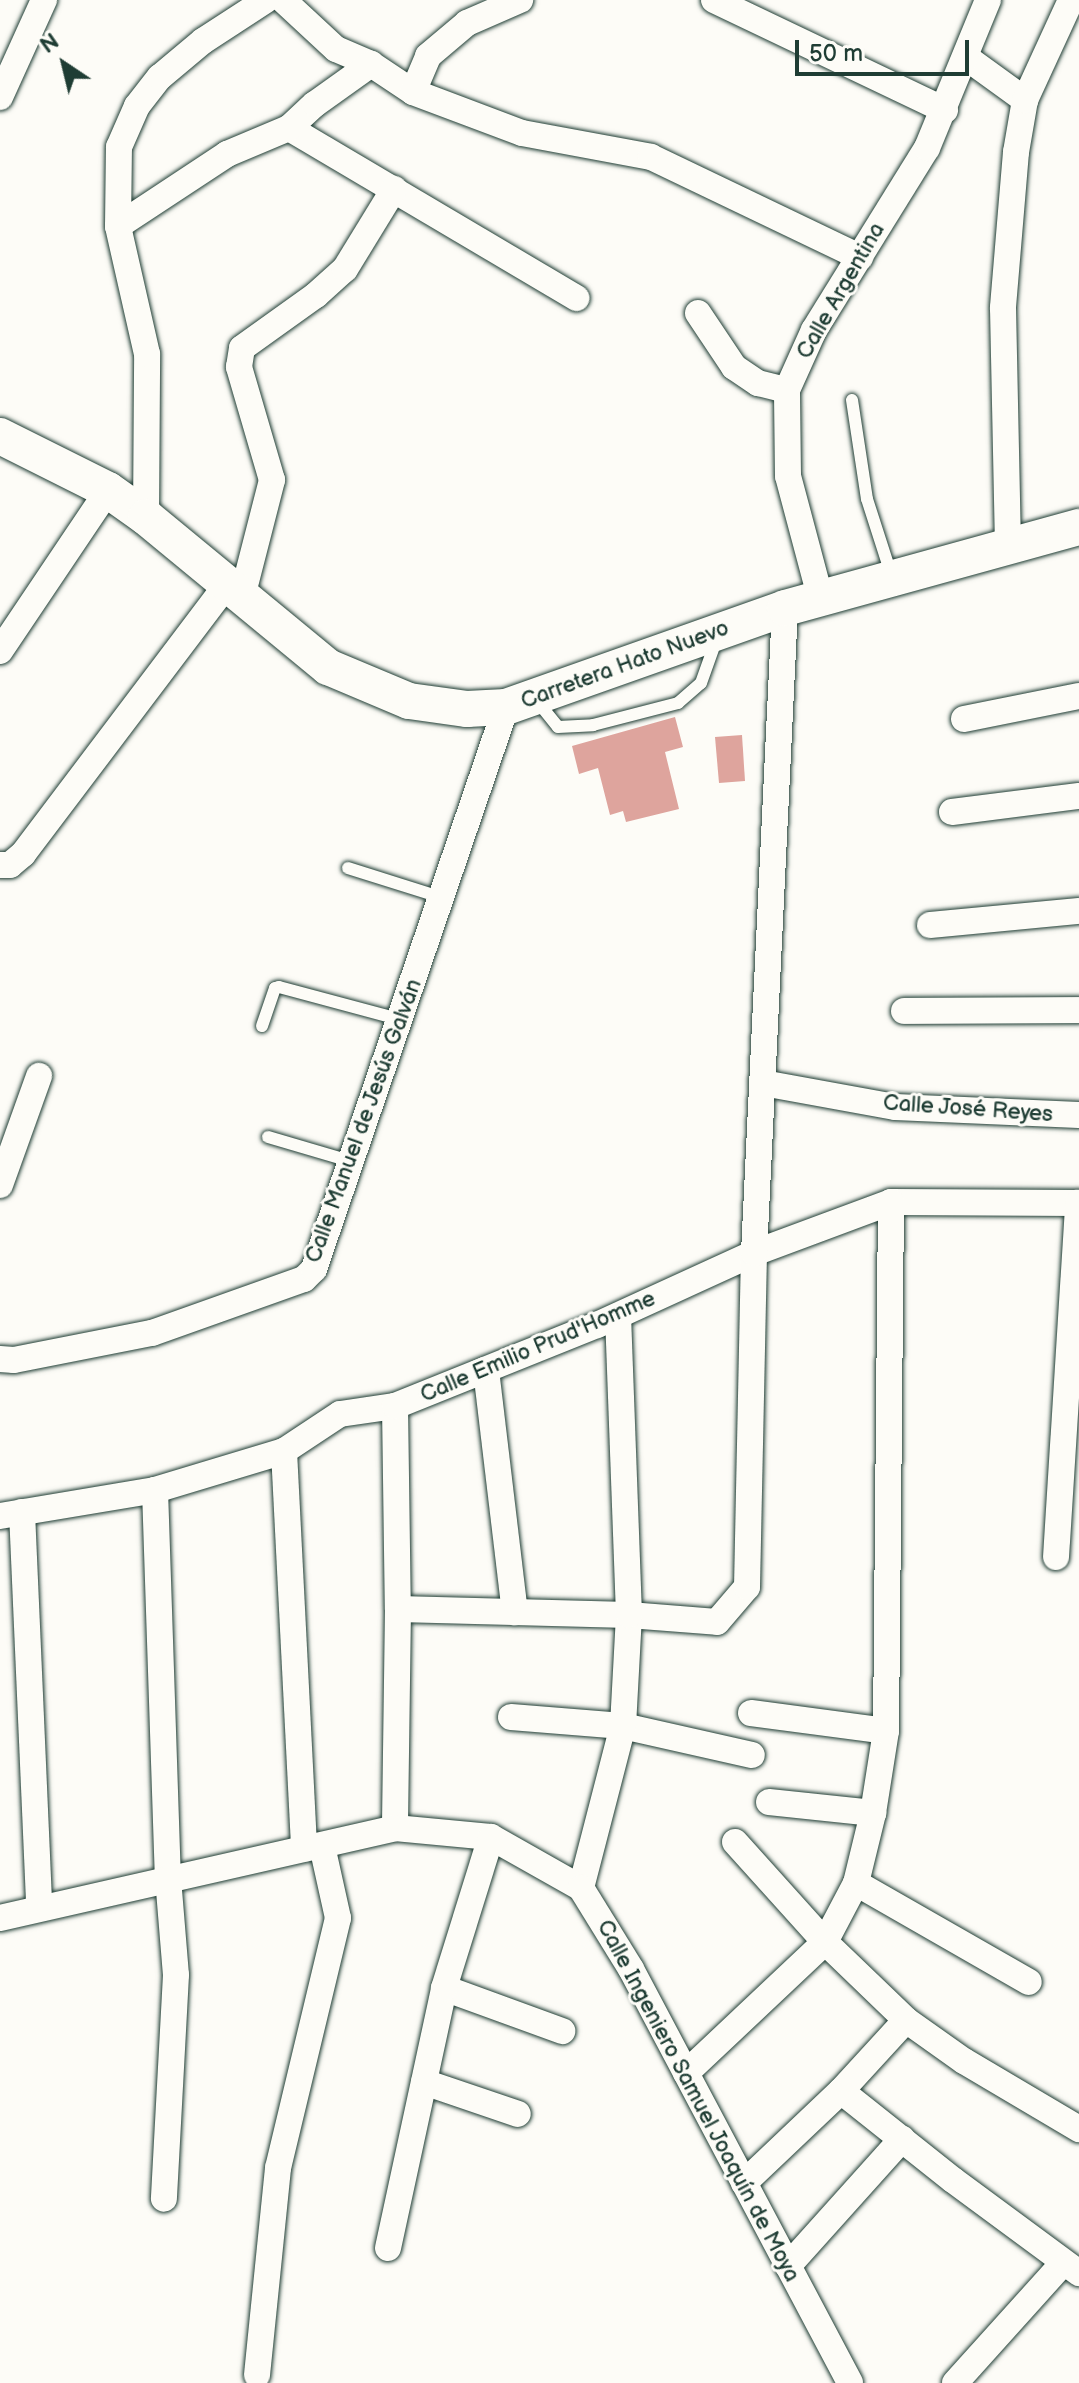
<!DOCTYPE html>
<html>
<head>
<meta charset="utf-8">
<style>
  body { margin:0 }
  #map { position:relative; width:1079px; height:2383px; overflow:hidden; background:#fdfcf7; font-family:"Balsamiq Sans",sans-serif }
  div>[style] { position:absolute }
  .building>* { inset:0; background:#dea49d }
  .roads { filter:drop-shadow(0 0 2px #1f3d34) drop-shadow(0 0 2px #1f3d34) }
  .service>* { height:12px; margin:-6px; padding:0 6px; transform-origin:6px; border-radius:6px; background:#fdfcf7 }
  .minor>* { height:26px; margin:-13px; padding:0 13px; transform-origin:13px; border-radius:13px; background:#fdfcf7 }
  .secondary>* { height:36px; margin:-18px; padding:0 18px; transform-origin:18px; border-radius:18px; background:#fdfcf7 }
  span { translate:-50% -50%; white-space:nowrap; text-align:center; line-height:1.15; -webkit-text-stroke:6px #fdfcf7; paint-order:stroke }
  .street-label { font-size:22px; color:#1f3d34 }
  .north { position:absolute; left:24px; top:24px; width:80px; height:80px; -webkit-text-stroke:6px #fdfcf7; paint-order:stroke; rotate:325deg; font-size:22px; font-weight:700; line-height:32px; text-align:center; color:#1f3d34 }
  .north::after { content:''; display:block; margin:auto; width:28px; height:36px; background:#1f3d34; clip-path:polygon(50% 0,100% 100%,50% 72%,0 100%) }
  .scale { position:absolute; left:795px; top:40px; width:174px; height:36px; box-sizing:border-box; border:4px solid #1f3d34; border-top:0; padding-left:10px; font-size:24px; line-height:28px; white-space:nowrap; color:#1f3d34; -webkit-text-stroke:6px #fdfcf7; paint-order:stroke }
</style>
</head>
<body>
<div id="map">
  <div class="building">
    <div style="clip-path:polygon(675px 717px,683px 747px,665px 752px,679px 809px,626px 822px,623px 811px,610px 815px,598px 768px,579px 774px,572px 746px)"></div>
    <div style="clip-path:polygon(742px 735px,745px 781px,719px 783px,715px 737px)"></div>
  </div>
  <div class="roads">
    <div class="service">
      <div style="left:852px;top:400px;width:100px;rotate:81.4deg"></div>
      <div style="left:867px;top:499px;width:82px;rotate:72.2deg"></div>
      <div style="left:537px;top:701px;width:33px;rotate:51deg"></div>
      <div style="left:558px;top:727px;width:35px;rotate:-3deg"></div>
      <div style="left:593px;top:725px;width:88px;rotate:-14.5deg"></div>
      <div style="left:678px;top:703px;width:30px;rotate:-41deg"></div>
      <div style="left:701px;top:683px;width:48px;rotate:-70.4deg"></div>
      <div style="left:348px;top:868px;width:100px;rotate:17.5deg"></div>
      <div style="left:262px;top:1026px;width:40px;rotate:-71.1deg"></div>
      <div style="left:275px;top:988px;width:4px;rotate:-14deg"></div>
      <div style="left:279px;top:987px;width:127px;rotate:15deg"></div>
      <div style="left:268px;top:1137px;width:89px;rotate:16.4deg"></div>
    </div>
    <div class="minor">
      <div style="left:283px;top:0;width:72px;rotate:42.8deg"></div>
      <div style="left:336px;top:49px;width:38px;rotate:23deg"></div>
      <div style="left:371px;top:64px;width:50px;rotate:33.7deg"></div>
      <div style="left:413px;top:92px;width:116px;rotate:20.6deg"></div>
      <div style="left:522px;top:133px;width:131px;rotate:10.5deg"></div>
      <div style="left:651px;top:157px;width:232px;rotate:25.6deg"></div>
      <div style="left:714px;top:0;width:256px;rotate:25.5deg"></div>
      <div style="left:967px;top:58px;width:72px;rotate:35.9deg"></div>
      <div style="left:1025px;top:100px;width:53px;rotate:99.8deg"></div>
      <div style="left:1016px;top:152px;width:157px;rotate:94.8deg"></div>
      <div style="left:1003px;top:308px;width:238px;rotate:88.8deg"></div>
      <div style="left:413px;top:92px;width:39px;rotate:-67deg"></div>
      <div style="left:428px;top:56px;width:51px;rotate:-40.2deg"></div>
      <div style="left:467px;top:23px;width:58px;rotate:-23.5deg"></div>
      <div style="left:0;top:97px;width:107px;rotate:-65.6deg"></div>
      <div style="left:1025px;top:100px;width:110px;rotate:-65.3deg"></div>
      <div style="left:289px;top:128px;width:334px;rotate:30.6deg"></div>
      <div style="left:118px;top:226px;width:131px;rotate:-33.4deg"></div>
      <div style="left:227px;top:154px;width:67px;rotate:-22.8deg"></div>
      <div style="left:289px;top:128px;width:35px;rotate:-43deg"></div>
      <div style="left:315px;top:104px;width:69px;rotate:-35.5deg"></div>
      <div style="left:698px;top:313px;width:65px;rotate:56.3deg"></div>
      <div style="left:734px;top:367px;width:29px;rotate:34deg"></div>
      <div style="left:758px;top:383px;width:30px;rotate:14deg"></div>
      <div style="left:146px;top:517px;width:163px;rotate:-89.6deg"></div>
      <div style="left:147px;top:354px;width:131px;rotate:-102.8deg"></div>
      <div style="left:118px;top:226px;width:79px;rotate:-89.3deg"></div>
      <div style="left:119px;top:147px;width:45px;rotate:-66.3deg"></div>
      <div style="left:137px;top:106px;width:37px;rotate:-52deg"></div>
      <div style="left:160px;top:77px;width:56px;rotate:-39.9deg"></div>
      <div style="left:203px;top:41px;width:75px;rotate:-33.1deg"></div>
      <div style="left:242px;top:597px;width:121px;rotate:-75.6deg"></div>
      <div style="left:272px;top:480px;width:118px;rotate:-106.3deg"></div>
      <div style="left:239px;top:367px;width:19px;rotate:-81deg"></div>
      <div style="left:242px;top:348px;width:91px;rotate:-35.6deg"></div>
      <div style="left:316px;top:295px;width:39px;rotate:-42deg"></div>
      <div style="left:345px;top:269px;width:94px;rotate:-58.5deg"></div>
      <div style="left:821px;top:600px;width:128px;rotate:-104.9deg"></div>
      <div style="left:788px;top:476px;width:86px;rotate:-90.7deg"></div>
      <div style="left:787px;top:390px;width:66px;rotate:-65.8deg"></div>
      <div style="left:814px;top:330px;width:214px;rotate:-58.2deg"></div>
      <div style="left:927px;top:148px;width:160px;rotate:-67.6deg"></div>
      <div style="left:0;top:651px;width:194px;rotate:-56.1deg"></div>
      <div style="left:964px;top:719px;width:117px;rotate:-11.3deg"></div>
      <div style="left:952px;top:812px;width:128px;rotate:-7.2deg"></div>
      <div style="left:0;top:865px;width:10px"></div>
      <div style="left:10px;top:865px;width:17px;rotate:-40deg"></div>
      <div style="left:23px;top:854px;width:338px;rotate:-52.9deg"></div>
      <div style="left:930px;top:925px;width:150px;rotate:-5.4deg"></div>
      <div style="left:904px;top:1011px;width:175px;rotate:-0.3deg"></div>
      <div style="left:763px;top:1083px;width:134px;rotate:10.3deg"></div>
      <div style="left:895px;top:1107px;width:184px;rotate:2.5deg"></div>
      <div style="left:0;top:1185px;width:116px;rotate:-70.3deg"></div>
      <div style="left:0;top:1359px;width:14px;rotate:4deg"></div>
      <div style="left:14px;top:1360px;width:141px;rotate:-11.1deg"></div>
      <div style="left:152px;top:1333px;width:161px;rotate:-19.6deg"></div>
      <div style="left:304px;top:1279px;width:14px;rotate:-45deg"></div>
      <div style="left:314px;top:1269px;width:594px;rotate:-71.14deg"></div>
      <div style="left:486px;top:1370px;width:244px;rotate:83.2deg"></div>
      <div style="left:395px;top:1406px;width:203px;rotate:89.2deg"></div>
      <div style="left:398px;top:1609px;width:219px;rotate:90.8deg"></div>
      <div style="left:284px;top:1451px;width:398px;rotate:87.1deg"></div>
      <div style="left:155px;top:1490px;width:388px;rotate:88.1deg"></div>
      <div style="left:168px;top:1878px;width:97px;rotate:85.3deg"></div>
      <div style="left:176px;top:1975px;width:224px;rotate:93.1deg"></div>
      <div style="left:22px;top:1512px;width:396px;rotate:87.5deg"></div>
      <div style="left:0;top:1516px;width:157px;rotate:-9.5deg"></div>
      <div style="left:155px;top:1490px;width:135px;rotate:-16.8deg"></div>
      <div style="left:284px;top:1451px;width:67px;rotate:-33.5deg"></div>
      <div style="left:340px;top:1414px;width:56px;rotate:-8.3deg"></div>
      <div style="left:395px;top:1406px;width:218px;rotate:-21.9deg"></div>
      <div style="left:597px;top:1325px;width:173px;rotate:-24.6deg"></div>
      <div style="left:754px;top:1253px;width:146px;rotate:-20.4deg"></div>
      <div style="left:891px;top:1202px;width:188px;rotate:0.3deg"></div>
      <div style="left:1056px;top:1557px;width:355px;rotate:-86.4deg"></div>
      <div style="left:398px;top:1609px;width:231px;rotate:1.5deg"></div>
      <div style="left:629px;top:1615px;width:88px;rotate:4.5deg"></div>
      <div style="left:717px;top:1622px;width:46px;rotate:-49.4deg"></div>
      <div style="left:747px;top:1587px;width:334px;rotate:-88.8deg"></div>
      <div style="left:754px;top:1253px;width:646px;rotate:-87.25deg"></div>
      <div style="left:751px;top:1713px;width:136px;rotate:7.6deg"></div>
      <div style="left:511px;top:1717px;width:112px;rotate:4.6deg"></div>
      <div style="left:623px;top:1726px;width:132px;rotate:12.7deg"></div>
      <div style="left:769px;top:1802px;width:105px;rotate:6deg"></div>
      <div style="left:735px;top:1842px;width:135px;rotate:48deg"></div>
      <div style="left:825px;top:1942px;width:112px;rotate:43.9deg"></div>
      <div style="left:906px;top:2020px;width:71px;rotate:35.3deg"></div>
      <div style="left:964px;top:2061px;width:134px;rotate:30.6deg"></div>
      <div style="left:856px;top:1883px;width:199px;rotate:29.8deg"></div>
      <div style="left:581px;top:1888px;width:167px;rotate:-75.5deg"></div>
      <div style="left:623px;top:1726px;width:111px;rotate:-86.9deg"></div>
      <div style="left:629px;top:1615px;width:299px;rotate:-92.1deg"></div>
      <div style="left:0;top:1918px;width:405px;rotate:-12.8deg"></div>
      <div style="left:395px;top:1828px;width:96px;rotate:5.4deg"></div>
      <div style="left:491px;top:1837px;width:103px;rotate:29.5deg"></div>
      <div style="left:581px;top:1888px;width:95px;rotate:58.3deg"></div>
      <div style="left:631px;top:1969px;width:468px;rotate:62.1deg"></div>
      <div style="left:444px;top:1988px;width:126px;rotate:20deg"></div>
      <div style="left:686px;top:2073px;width:191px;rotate:-43.3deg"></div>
      <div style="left:825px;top:1942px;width:67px;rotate:-62.3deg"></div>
      <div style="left:856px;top:1883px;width:72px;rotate:-76.3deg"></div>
      <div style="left:873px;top:1813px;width:83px;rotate:-81deg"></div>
      <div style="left:886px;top:1731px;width:529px;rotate:-89.46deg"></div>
      <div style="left:424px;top:2082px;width:99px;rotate:18.8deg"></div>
      <div style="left:841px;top:2091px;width:143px;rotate:38.5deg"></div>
      <div style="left:953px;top:2180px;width:157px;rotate:36.4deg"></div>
      <div style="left:744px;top:2183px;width:134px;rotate:-43.5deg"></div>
      <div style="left:841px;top:2091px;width:96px;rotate:-47.5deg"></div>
      <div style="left:388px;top:2248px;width:266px;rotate:-77.8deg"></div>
      <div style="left:444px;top:1988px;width:158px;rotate:-72.7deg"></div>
      <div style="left:788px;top:2266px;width:171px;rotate:-48.1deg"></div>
      <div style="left:257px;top:2375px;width:208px;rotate:-84.2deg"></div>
      <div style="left:278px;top:2168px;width:257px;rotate:-76.5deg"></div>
      <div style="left:338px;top:1918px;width:74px;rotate:-102.5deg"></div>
      <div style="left:955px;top:2383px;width:161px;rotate:-48deg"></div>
    </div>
    <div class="secondary">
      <div style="left:0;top:436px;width:121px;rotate:26.6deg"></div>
      <div style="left:108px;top:490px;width:47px;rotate:35.4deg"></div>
      <div style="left:146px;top:517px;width:236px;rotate:39.5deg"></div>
      <div style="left:328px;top:667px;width:88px;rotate:22.8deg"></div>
      <div style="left:409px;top:701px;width:59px;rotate:7.9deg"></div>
      <div style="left:467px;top:709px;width:39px;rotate:-3deg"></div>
      <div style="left:506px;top:707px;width:296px;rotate:-19.5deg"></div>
      <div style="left:785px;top:608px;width:305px;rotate:-15.4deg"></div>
    </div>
  </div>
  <div class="street-label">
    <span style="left:841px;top:291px;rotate:-60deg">Calle Argentina</span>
    <span style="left:625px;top:665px;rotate:-20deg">Carretera Hato Nuevo</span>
    <span style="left:968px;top:1109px;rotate:4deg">Calle José Reyes</span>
    <span style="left:364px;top:1121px;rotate:-70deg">Calle Manuel de Jesús Galván</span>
    <span style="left:538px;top:1347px;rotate:-23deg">Calle Emilio Prud'Homme</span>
    <span style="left:698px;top:2101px;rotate:62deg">Calle Ingeniero Samuel Joaquín de Moya</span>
  </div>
  <div class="north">N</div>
  <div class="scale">50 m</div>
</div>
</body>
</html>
